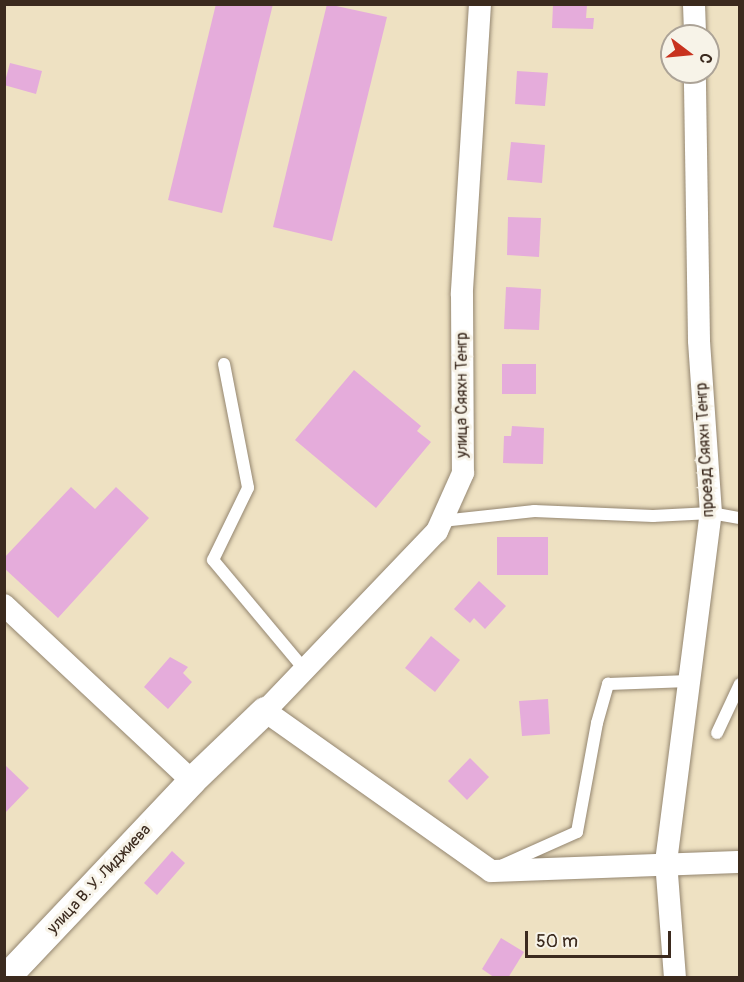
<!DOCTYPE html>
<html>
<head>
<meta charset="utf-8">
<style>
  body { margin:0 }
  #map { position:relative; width:744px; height:982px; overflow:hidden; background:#eee1c2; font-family:Pangolin,sans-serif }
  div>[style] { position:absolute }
  .building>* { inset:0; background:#e5acdb }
  .roads { filter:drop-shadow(0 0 2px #948670) drop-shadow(0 0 2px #948670) }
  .service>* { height:12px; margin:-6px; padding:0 6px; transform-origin:6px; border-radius:6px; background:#fff }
  .minor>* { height:22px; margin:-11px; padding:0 11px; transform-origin:11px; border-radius:11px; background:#fff }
  .tertiary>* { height:28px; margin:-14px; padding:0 14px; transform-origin:14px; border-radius:14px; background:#fff }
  span { translate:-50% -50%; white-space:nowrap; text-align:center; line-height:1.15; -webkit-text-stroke:6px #f7f3e8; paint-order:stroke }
  .street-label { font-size:16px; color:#3b2a1e }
  .frame { position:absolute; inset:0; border:6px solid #3b2a1e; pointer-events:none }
  .north { position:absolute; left:660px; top:24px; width:60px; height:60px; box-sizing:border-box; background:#f7f3e8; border:2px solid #aca397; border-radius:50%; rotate:106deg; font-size:16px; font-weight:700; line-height:24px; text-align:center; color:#3b2a1e }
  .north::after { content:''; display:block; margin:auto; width:21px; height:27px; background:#c8321e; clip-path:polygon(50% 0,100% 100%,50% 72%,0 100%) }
  .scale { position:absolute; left:525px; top:931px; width:146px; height:27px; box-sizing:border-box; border:3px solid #3b2a1e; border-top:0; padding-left:8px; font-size:18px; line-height:21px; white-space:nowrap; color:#3b2a1e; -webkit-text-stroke:4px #f7f3e8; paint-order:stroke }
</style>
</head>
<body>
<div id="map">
  <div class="building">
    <div style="clip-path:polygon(216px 4px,273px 4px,222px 213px,168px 200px)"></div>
    <div style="clip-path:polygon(327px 4px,387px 17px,332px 241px,273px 227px)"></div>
    <div style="clip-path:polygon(553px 5px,587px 5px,586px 18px,594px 18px,593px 29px,552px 28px)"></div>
    <div style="clip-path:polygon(10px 63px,42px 71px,36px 94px,4px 85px)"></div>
    <div style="clip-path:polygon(517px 71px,548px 73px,545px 106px,515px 104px)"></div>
    <div style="clip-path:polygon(511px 142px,545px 145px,542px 183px,507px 180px)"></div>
    <div style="clip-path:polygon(508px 217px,541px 218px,539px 257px,507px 255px)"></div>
    <div style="clip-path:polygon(506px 287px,541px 289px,539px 330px,504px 329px)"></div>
    <div style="clip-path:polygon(502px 364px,536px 364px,536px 394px,502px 394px)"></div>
    <div style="clip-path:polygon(354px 370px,421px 426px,417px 431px,431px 442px,376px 508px,295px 440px)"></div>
    <div style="clip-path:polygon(512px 426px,544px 428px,543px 464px,503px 463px,504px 436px,511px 436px)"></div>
    <div style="clip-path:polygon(71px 487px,95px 509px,116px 487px,149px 518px,58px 618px,4px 568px,4px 558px)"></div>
    <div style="clip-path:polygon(497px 537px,548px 537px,548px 575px,497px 575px)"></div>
    <div style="clip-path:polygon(479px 581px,506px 606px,485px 629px,474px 618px,470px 623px,454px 609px)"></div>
    <div style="clip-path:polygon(431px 636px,460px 660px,435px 692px,405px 668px)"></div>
    <div style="clip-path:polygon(170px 657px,188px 667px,183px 673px,192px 682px,168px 709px,144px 687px)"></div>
    <div style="clip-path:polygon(548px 699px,550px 734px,522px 736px,519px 701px)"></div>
    <div style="clip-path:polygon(470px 758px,489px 777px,467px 800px,448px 781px)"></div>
    <div style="clip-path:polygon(4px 764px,29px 788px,4px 814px)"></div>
    <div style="clip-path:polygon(172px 851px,185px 863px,157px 895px,144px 883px)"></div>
    <div style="clip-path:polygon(501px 938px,524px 952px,508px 978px,495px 978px,482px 969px)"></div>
  </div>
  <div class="roads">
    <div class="service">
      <div style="left:224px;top:364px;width:126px;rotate:79deg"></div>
      <div style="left:248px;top:488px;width:80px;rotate:115.9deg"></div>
      <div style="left:213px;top:560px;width:143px;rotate:50.1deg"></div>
      <div style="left:442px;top:521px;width:93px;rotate:-6.2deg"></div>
      <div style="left:534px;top:511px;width:119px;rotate:2.4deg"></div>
      <div style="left:653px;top:516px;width:58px;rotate:-3deg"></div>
      <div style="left:711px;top:513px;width:29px;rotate:10deg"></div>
      <div style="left:717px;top:733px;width:54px;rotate:-64.9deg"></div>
      <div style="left:503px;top:865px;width:81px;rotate:-24deg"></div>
      <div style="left:577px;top:832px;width:111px;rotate:-79.6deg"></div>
      <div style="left:597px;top:723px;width:41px;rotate:-74.2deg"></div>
      <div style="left:608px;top:684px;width:81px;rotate:-2.1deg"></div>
    </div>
    <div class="minor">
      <div style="left:480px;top:4px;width:291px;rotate:93.6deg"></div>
      <div style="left:462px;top:294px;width:179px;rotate:89.7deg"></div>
      <div style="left:463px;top:473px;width:64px;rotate:114.1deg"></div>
      <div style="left:437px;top:531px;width:249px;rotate:133.7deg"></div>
      <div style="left:265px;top:711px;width:277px;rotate:35.3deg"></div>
      <div style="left:491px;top:871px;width:249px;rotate:-2.1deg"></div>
      <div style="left:694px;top:4px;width:32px;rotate:88deg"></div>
      <div style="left:4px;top:605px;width:258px;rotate:43.1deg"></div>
      <div style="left:675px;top:978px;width:116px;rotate:-94.4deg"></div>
      <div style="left:666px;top:862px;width:352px;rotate:-82.7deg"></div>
      <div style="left:711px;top:513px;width:173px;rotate:-94deg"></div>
      <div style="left:699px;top:340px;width:268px;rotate:-90.9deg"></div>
    </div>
    <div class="tertiary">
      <div style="left:6px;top:978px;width:271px;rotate:-46.6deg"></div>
      <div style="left:192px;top:781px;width:101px;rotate:-43.8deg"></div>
    </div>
  </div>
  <div class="street-label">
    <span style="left:462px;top:395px;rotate:-90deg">улица Сяяхн Тенгр</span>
    <span style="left:705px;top:450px;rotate:-93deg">проезд Сяяхн Тенгр</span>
    <span style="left:99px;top:879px;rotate:-47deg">улица В. У. Лиджиева</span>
  </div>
  <div class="frame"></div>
  <div class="north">С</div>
  <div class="scale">50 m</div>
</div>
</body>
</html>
